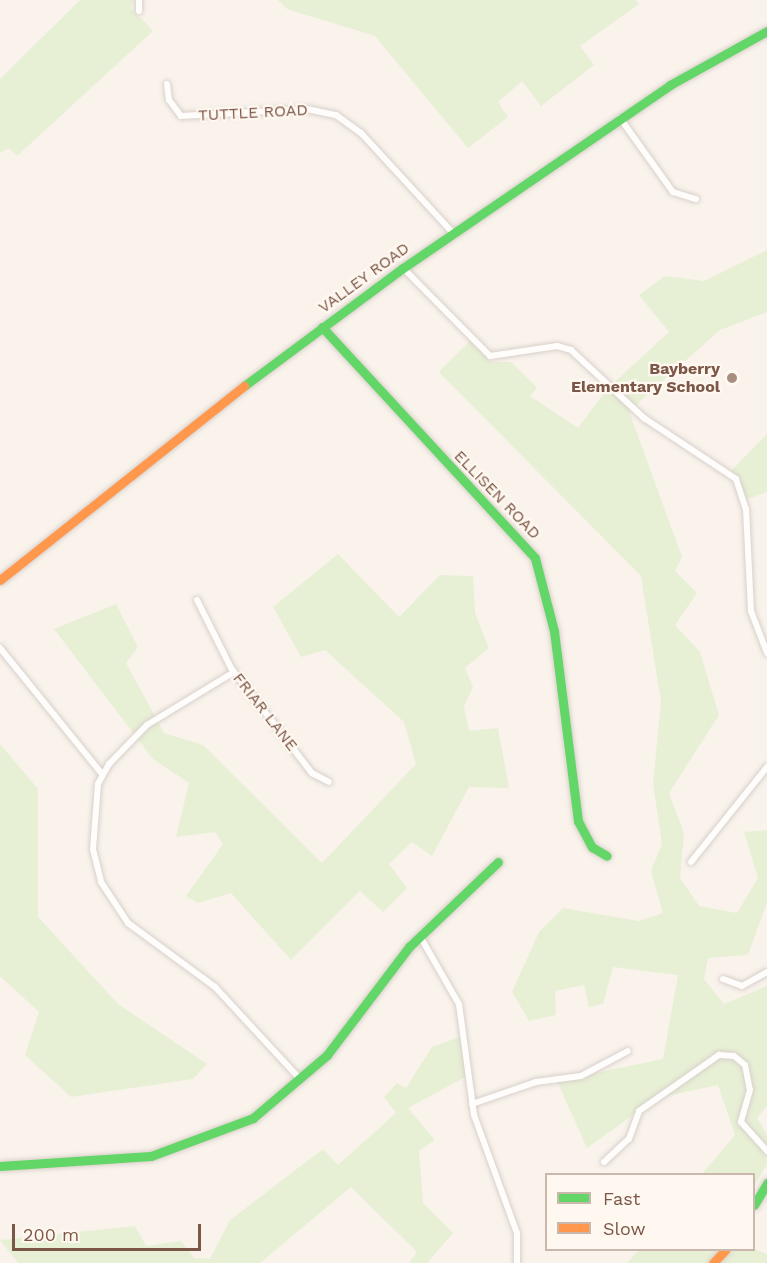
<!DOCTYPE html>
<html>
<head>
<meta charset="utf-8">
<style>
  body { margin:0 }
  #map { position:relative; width:767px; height:1263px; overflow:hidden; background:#f9f3ec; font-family:"Work Sans",sans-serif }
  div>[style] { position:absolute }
  .green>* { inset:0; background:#e7f0d5 }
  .roads { filter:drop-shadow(0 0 2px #d9d0ca) drop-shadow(0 0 2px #d9d0ca) }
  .street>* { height:6px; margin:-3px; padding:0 3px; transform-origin:3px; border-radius:3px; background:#fefdfc }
  .fast>* { height:9px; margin:-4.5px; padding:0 4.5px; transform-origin:4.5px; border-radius:4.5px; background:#63d668 }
  .slow>* { height:9px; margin:-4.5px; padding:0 4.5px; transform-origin:4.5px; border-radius:4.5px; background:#ff974d }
  .dots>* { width:16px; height:16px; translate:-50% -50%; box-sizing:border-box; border:3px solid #fff8f0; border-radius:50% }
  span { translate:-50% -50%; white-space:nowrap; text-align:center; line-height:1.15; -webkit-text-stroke:4.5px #fff8f0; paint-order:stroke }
  .street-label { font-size:16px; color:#7c5748 }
  .poi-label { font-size:16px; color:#7c5748; font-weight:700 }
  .right { translate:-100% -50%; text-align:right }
  .legend { position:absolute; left:545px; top:1173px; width:210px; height:78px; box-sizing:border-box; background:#fff8f0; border:2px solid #cbb8ad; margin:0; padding:8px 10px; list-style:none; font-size:18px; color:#7c5748 }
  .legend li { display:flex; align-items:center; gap:12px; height:30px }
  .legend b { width:30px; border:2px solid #cbb8ad }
  .scale { position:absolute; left:12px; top:1224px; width:189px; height:27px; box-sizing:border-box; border:3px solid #7c5748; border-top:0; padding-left:8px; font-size:18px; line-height:21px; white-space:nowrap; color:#7c5748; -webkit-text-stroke:4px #fff8f0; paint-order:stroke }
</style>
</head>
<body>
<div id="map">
  <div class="green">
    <div style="clip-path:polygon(80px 0,134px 0,131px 8px,153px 31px,17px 156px,9px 148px,0 153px,0 79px)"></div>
    <div style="clip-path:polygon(278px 0,636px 0,639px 4px,580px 46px,594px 65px,541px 106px,522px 81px,498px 102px,508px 117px,468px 148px,375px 36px,287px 9px)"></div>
    <div style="clip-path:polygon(767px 250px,767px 312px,720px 330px,629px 411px,682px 557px,675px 571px,697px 593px,675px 625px,700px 652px,719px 715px,669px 793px,684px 833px,680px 878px,699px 906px,737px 913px,758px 878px,744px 832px,767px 830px,767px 903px,748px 955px,708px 958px,704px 979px,724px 1004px,767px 986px,767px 1106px,757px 1118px,767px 1134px,767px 1164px,754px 1187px,754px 1174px,702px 1174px,735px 1135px,718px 1085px,657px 1098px,587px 1148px,557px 1081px,663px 1059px,678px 975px,613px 967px,603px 1004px,589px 1007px,584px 985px,555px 991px,556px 1015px,529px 1021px,512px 992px,539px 932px,563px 908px,639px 921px,663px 913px,651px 871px,662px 844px,653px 784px,661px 702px,641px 576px,439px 372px,470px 341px,491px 362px,511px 362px,537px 388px,530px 396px,578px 428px,607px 389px,669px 332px,639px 295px,665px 276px,704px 281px)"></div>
    <div style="clip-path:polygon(767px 434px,767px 492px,745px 500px,729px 473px)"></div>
    <div style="clip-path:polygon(338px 554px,399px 617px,440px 575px,473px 576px,475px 613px,489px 648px,465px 668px,473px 687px,464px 706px,469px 731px,498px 728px,509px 788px,469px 787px,432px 856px,412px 842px,389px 864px,407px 888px,383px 912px,360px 891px,291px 960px,231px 893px,198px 903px,186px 896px,223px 844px,215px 832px,176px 837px,189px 783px,153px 759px,54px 629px,116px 604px,138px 647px,126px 663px,164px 733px,203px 745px,322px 863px,416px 764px,404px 722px,325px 650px,301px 657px,273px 607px)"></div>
    <div style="clip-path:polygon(0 744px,38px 789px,38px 917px,118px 1004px,207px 1064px,193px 1079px,71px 1097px,25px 1055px,39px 1012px,0 976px)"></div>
    <div style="clip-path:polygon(467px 1034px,471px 1074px,408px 1108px,435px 1140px,419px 1151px,423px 1203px,453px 1233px,427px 1263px,409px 1263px,417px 1252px,351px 1187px,260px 1263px,18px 1263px,0 1240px,135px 1226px,146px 1246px,181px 1241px,194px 1258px,210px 1259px,230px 1220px,323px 1149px,338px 1165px,396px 1113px,384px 1097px,397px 1083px,406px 1088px,432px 1047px)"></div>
    <div style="clip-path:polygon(754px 1249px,767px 1254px,767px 1263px,627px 1263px,639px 1250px)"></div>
  </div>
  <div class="roads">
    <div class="street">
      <div style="left:139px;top:11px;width:11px;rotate:-90deg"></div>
      <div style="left:167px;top:84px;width:16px;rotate:83deg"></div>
      <div style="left:169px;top:100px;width:20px;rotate:53deg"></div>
      <div style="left:181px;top:116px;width:126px;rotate:-3.2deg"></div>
      <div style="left:307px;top:109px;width:30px;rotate:12deg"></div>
      <div style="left:336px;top:115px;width:31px;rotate:36deg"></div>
      <div style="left:361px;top:133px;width:136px;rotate:47.4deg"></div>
      <div style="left:620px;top:118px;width:91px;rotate:54.4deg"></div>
      <div style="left:673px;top:192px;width:24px;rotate:17deg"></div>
      <div style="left:403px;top:268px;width:124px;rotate:45.3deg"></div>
      <div style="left:490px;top:356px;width:68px;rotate:-8.5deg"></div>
      <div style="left:557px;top:346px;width:15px;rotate:16deg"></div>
      <div style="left:571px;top:350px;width:100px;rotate:43deg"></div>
      <div style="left:644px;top:418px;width:110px;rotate:33.5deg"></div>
      <div style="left:736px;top:479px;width:32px;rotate:72deg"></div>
      <div style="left:746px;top:509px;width:102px;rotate:87.2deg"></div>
      <div style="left:751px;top:611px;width:45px;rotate:69.1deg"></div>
      <div style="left:197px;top:600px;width:76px;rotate:63.4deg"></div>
      <div style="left:231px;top:668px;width:133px;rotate:52.4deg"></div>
      <div style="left:312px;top:773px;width:19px;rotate:28deg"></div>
      <div style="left:0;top:648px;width:162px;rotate:51deg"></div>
      <div style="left:234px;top:672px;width:102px;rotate:148.7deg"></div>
      <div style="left:147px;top:725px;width:54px;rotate:134.3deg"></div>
      <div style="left:109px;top:764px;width:23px;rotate:119deg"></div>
      <div style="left:98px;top:784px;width:65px;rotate:94.4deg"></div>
      <div style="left:93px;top:849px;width:34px;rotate:76deg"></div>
      <div style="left:101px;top:882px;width:49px;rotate:56.6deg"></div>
      <div style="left:128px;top:923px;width:108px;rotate:36.3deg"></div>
      <div style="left:215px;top:987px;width:125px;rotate:47.3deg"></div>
      <div style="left:691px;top:862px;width:122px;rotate:-51.3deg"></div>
      <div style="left:421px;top:938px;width:76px;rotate:60.1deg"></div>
      <div style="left:459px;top:1004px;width:112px;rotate:82.3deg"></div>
      <div style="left:474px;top:1115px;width:126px;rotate:70deg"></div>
      <div style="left:517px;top:1233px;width:30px;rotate:90deg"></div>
      <div style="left:723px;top:979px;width:20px;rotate:20deg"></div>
      <div style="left:742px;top:986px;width:29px;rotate:-29deg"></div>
      <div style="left:472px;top:1104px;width:68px;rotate:-19deg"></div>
      <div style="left:536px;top:1082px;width:45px;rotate:-7.6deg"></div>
      <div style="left:581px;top:1076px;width:53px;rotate:-28deg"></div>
      <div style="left:604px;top:1162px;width:34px;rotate:-43deg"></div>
      <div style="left:629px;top:1139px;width:30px;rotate:-70deg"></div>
      <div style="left:639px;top:1111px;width:98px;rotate:-35deg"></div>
      <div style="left:719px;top:1055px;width:15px;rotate:4deg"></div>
      <div style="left:734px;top:1056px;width:14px;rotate:39deg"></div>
      <div style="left:745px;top:1065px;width:25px;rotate:79deg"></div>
      <div style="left:750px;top:1090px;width:33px;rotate:106deg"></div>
      <div style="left:741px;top:1122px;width:39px;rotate:48deg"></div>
    </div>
    <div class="fast">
      <div style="left:322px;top:327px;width:314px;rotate:47.3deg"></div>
      <div style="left:535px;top:558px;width:75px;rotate:75.4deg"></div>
      <div style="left:554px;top:631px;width:192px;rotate:82.8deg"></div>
      <div style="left:578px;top:821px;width:30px;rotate:62deg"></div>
      <div style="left:592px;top:847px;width:17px;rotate:31deg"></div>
      <div style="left:244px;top:386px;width:198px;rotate:-36.6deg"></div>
      <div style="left:403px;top:268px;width:324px;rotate:-34.4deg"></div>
      <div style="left:670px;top:85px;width:111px;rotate:-29.1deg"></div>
      <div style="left:0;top:1166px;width:151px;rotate:-3.8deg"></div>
      <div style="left:151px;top:1156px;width:109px;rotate:-20.4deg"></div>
      <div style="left:253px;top:1118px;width:97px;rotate:-40.4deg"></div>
      <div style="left:327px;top:1055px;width:136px;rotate:-52.8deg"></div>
      <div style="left:409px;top:947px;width:123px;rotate:-43.7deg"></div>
      <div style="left:754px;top:1205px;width:26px;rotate:-59deg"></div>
    </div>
    <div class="slow">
      <div style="left:0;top:580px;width:312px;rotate:-38.5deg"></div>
      <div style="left:713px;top:1263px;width:18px;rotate:-47deg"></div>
    </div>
  </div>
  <div class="dots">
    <div style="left:732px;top:378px;background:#a88e81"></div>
  </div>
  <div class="street-label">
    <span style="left:253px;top:113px;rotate:-3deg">TUTTLE ROAD</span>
    <span style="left:364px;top:278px;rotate:-36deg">VALLEY ROAD</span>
    <span style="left:497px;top:495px;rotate:46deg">ELLISEN ROAD</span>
    <span style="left:265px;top:712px;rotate:52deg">FRIAR LANE</span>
  </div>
  <div class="poi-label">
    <span class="right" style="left:720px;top:378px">Bayberry<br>Elementary School</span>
  </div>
  <ul class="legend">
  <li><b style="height:8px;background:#63d668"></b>Fast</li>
  <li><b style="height:8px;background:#ff974d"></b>Slow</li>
  </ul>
  <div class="scale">200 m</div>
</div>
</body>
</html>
